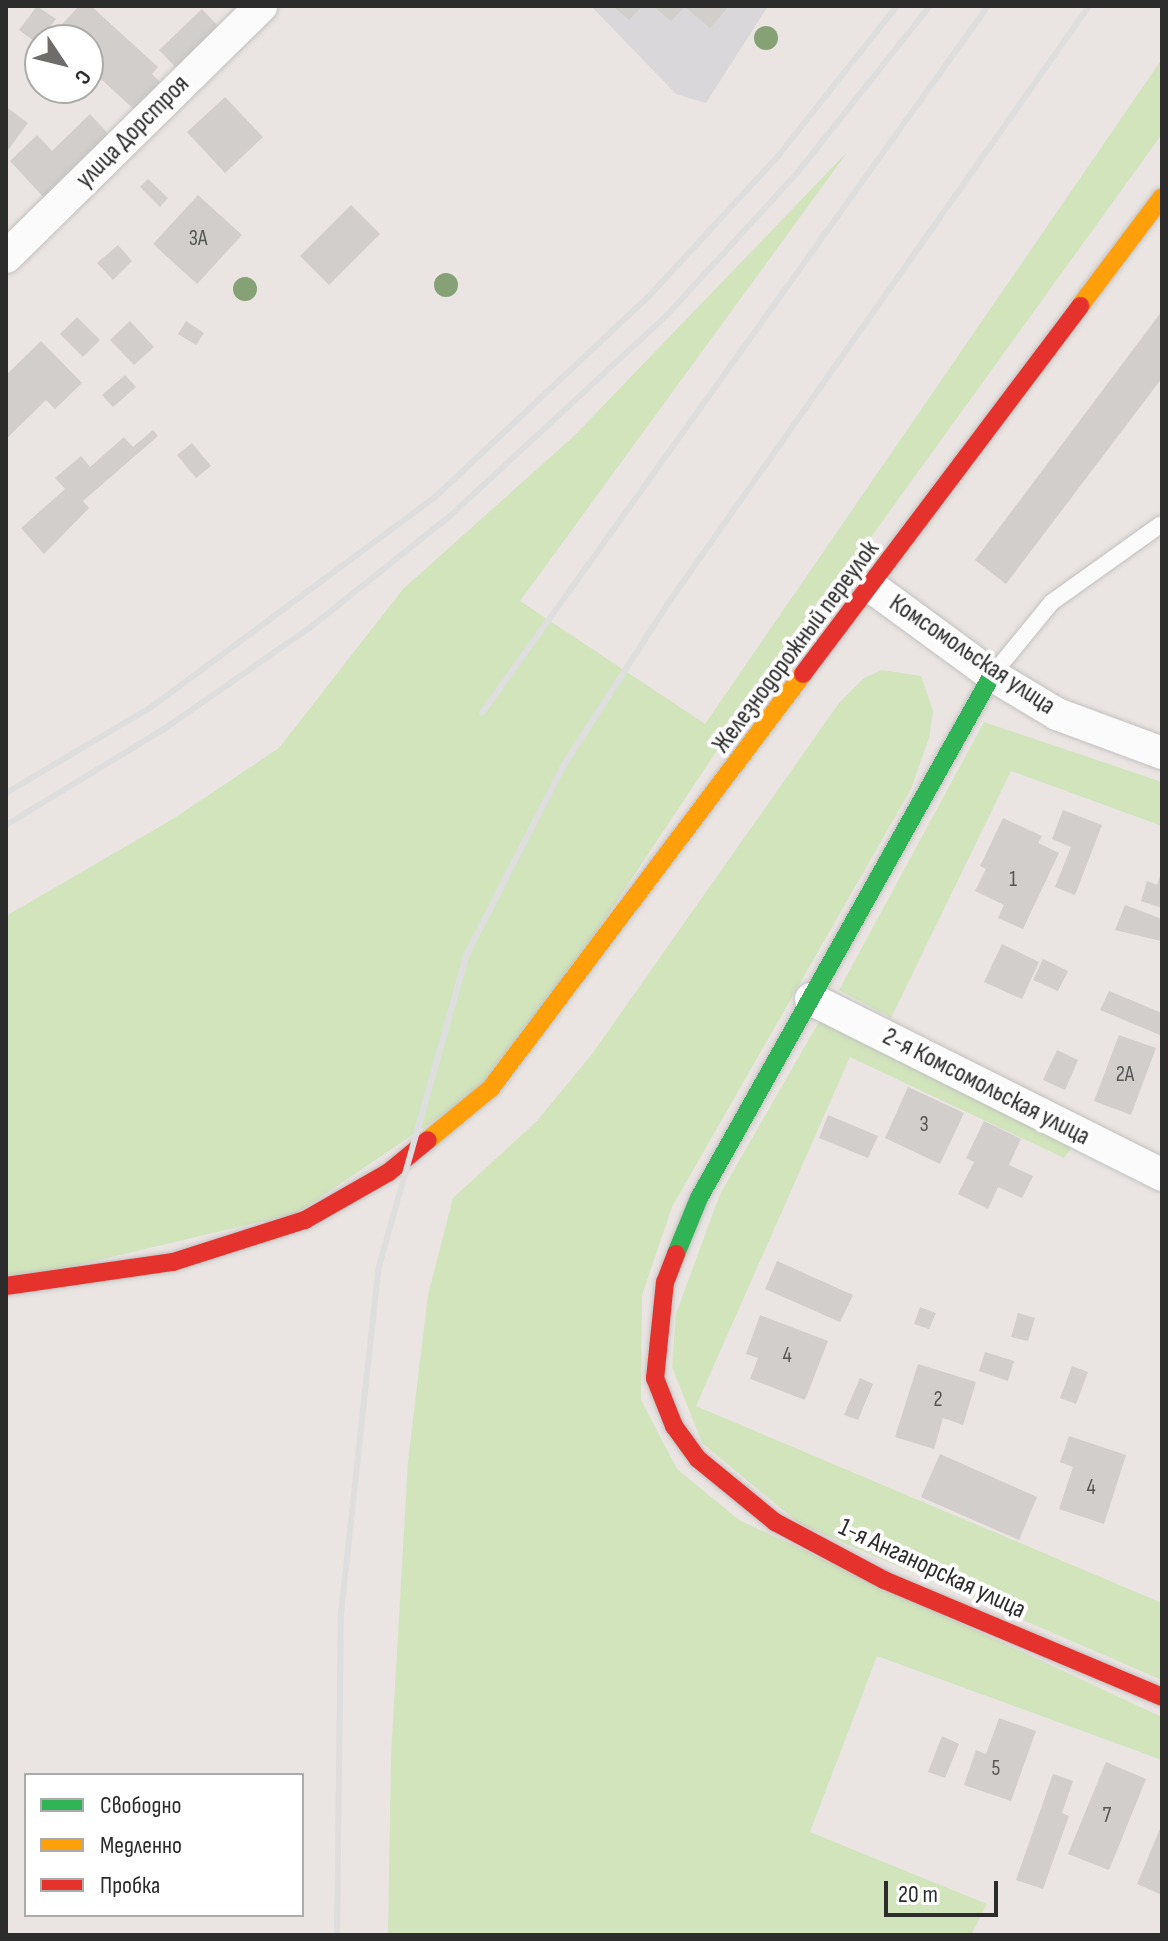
<!DOCTYPE html>
<html>
<head>
<meta charset="utf-8">
<style>
  body { margin:0 }
  #map { position:relative; width:1168px; height:1941px; overflow:hidden; background:#eae5e2; font-family:"Sofia Sans Condensed",sans-serif }
  div>[style] { position:absolute }
  .industrial>* { inset:0; background:#d9d7d9 }
  .green>* { inset:0; background:#d1e4bc }
  .building>* { inset:0; background:#d1cecb }
  .roads { filter:drop-shadow(0 0 2px #c2c1c1) drop-shadow(0 0 2px #c2c1c1) }
  .lane>* { height:16px; margin:-8px; padding:0 8px; transform-origin:8px; border-radius:8px; background:#fcfbfb }
  .street>* { height:32px; margin:-16px; padding:0 16px; transform-origin:16px; border-radius:16px; background:#fcfbfb }
  .fast>* { height:18px; margin:-9px; padding:0 9px; transform-origin:9px; border-radius:9px; background:#30b455 }
  .slow>* { height:18px; margin:-9px; padding:0 9px; transform-origin:9px; border-radius:9px; background:#ff9f0a }
  .jam>* { height:18px; margin:-9px; padding:0 9px; transform-origin:9px; border-radius:9px; background:#e5322d }
  .rail>* { height:6px; margin:-3px; padding:0 3px; transform-origin:3px; border-radius:3px; background:#dededf }
  .trees>* { width:24px; height:24px; margin:-12px; border-radius:50%; background:#86a175 }
  span { translate:-50% -50%; white-space:nowrap; text-align:center; line-height:1.15; -webkit-text-stroke:8px #fff; paint-order:stroke }
  .number-label { font-size:22px; color:#565554 }
  .number-label span { -webkit-text-stroke-width:0 }
  .street-label { font-size:26px; color:#2c2c2c }
  .frame { position:absolute; inset:0; border:8px solid #2c2c2c; pointer-events:none }
  .legend { position:absolute; left:24px; top:1773px; width:280px; height:144px; box-sizing:border-box; background:#fff; border:2px solid #ababab; margin:0; padding:10px 14px; list-style:none; font-size:24px; color:#2c2c2c }
  .legend li { display:flex; align-items:center; gap:16px; height:40px }
  .legend b { width:40px; border:2px solid #ababab }
  .north { position:absolute; left:24px; top:24px; width:80px; height:80px; box-sizing:border-box; background:#fff; border:2px solid #ababab; border-radius:50%; rotate:125deg; font-size:22px; font-weight:700; line-height:32px; text-align:center; color:#2c2c2c }
  .north::after { content:''; display:block; margin:auto; width:28px; height:36px; background:#6e6d6c; clip-path:polygon(50% 0,100% 100%,50% 72%,0 100%) }
  .scale { position:absolute; left:884px; top:1881px; width:114px; height:36px; box-sizing:border-box; border:4px solid #2c2c2c; border-top:0; padding-left:10px; font-size:24px; line-height:28px; white-space:nowrap; color:#2c2c2c; -webkit-text-stroke:6px #fff; paint-order:stroke }
</style>
</head>
<body>
<div id="map">
  <div class="industrial">
    <div style="clip-path:polygon(591px 6px,768px 6px,706px 103px,676px 94px)"></div>
  </div>
  <div class="green">
    <div style="clip-path:polygon(1162px 59px,1162px 134px,718px 749px,501px 1075px,297px 1213px,6px 1282px,6px 916px,173px 819px,279px 748px,403px 589px,574px 436px,849px 150px,520px 601px,705px 724px)"></div>
    <div style="clip-path:polygon(882px 670px,921px 676px,933px 711px,929px 738px,911px 789px,672px 1207px,642px 1295px,641px 1400px,677px 1469px,739px 1520px,1162px 1717px,1162px 1760px,877px 1656px,810px 1832px,987px 1904px,971px 1935px,388px 1935px,391px 1756px,408px 1461px,428px 1295px,453px 1198px,537px 1121px,592px 1054px,839px 703px,864px 678px)"></div>
    <div style="clip-path:polygon(984px 722px,1162px 782px,1162px 826px,1011px 771px,891px 1018px,839px 990px)"></div>
    <div style="clip-path:polygon(820px 1020px,1073px 1146px,1064px 1158px,850px 1057px,696px 1406px,1162px 1603px,1162px 1680px,800px 1524px,702px 1443px,672px 1367px,676px 1314px,720px 1194px)"></div>
  </div>
  <div class="building">
    <div style="clip-path:polygon(37px 6px,56px 19px,38px 44px,19px 30px)"></div>
    <div style="clip-path:polygon(79px 6px,91px 6px,158px 67px,152px 74px,164px 86px,139px 114px,88px 67px,88px 40px,58px 40px,52px 35px)"></div>
    <div style="clip-path:polygon(613px 6px,642px 6px,629px 20px)"></div>
    <div style="clip-path:polygon(653px 6px,729px 6px,710px 28px,685px 7px,671px 21px)"></div>
    <div style="clip-path:polygon(202px 9px,226px 35px,184px 76px,159px 50px)"></div>
    <div style="clip-path:polygon(225px 97px,263px 137px,225px 173px,187px 132px)"></div>
    <div style="clip-path:polygon(6px 107px,28px 123px,6px 153px)"></div>
    <div style="clip-path:polygon(90px 114px,113px 139px,47px 201px,10px 161px,37px 135px,52px 151px)"></div>
    <div style="clip-path:polygon(148px 179px,168px 198px,160px 207px,140px 187px)"></div>
    <div style="clip-path:polygon(198px 195px,242px 235px,197px 284px,153px 244px)"></div>
    <div style="clip-path:polygon(351px 205px,380px 234px,329px 285px,300px 256px)"></div>
    <div style="clip-path:polygon(118px 245px,132px 261px,113px 280px,97px 263px)"></div>
    <div style="clip-path:polygon(1162px 311px,1162px 378px,1006px 584px,975px 560px)"></div>
    <div style="clip-path:polygon(77px 317px,100px 340px,83px 357px,60px 334px)"></div>
    <div style="clip-path:polygon(130px 321px,154px 347px,134px 365px,110px 340px)"></div>
    <div style="clip-path:polygon(186px 321px,204px 333px,196px 345px,178px 334px)"></div>
    <div style="clip-path:polygon(41px 341px,82px 383px,55px 409px,46px 400px,6px 439px,6px 375px)"></div>
    <div style="clip-path:polygon(125px 375px,136px 387px,113px 407px,102px 395px)"></div>
    <div style="clip-path:polygon(153px 430px,158px 436px,83px 501px,89px 508px,44px 554px,21px 528px,65px 489px,55px 478px,81px 456px,90px 467px,124px 437px,133px 447px)"></div>
    <div style="clip-path:polygon(192px 443px,211px 466px,196px 478px,177px 455px)"></div>
    <div style="clip-path:polygon(1063px 810px,1102px 825px,1075px 895px,1055px 887px,1071px 847px,1052px 839px)"></div>
    <div style="clip-path:polygon(1003px 818px,1042px 836px,1038px 843px,1059px 853px,1023px 929px,998px 918px,1004px 905px,975px 891px,986px 869px,980px 866px)"></div>
    <div style="clip-path:polygon(1162px 870px,1162px 908px,1141px 901px,1147px 881px,1157px 885px)"></div>
    <div style="clip-path:polygon(1125px 905px,1162px 919px,1161px 941px,1115px 930px)"></div>
    <div style="clip-path:polygon(1002px 944px,1039px 962px,1022px 999px,984px 982px)"></div>
    <div style="clip-path:polygon(1043px 959px,1068px 971px,1058px 991px,1033px 980px)"></div>
    <div style="clip-path:polygon(1109px 991px,1162px 1013px,1160px 1035px,1100px 1010px)"></div>
    <div style="clip-path:polygon(1119px 1035px,1156px 1048px,1131px 1115px,1094px 1101px)"></div>
    <div style="clip-path:polygon(1057px 1050px,1078px 1060px,1065px 1090px,1043px 1080px)"></div>
    <div style="clip-path:polygon(908px 1087px,964px 1113px,940px 1164px,885px 1138px)"></div>
    <div style="clip-path:polygon(828px 1115px,878px 1136px,868px 1158px,819px 1138px)"></div>
    <div style="clip-path:polygon(984px 1121px,1021px 1139px,1009px 1165px,1033px 1176px,1022px 1198px,998px 1187px,988px 1209px,958px 1194px,974px 1162px,966px 1158px)"></div>
    <div style="clip-path:polygon(777px 1261px,853px 1295px,840px 1322px,765px 1289px)"></div>
    <div style="clip-path:polygon(920px 1307px,936px 1313px,929px 1329px,914px 1324px)"></div>
    <div style="clip-path:polygon(1018px 1313px,1035px 1318px,1028px 1341px,1011px 1337px)"></div>
    <div style="clip-path:polygon(760px 1315px,828px 1341px,805px 1400px,750px 1379px,758px 1358px,746px 1354px)"></div>
    <div style="clip-path:polygon(985px 1352px,1014px 1361px,1008px 1381px,979px 1371px)"></div>
    <div style="clip-path:polygon(918px 1364px,976px 1382px,963px 1425px,943px 1418px,934px 1449px,895px 1437px)"></div>
    <div style="clip-path:polygon(1072px 1366px,1088px 1372px,1076px 1404px,1060px 1398px)"></div>
    <div style="clip-path:polygon(860px 1378px,873px 1384px,858px 1420px,844px 1415px)"></div>
    <div style="clip-path:polygon(1069px 1436px,1126px 1455px,1104px 1524px,1059px 1509px,1073px 1467px,1060px 1462px)"></div>
    <div style="clip-path:polygon(940px 1454px,1037px 1497px,1019px 1540px,921px 1497px)"></div>
    <div style="clip-path:polygon(999px 1718px,1036px 1731px,1011px 1801px,964px 1785px,976px 1750px,986px 1754px)"></div>
    <div style="clip-path:polygon(942px 1736px,959px 1744px,945px 1778px,928px 1772px)"></div>
    <div style="clip-path:polygon(1106px 1762px,1146px 1779px,1109px 1870px,1068px 1854px)"></div>
    <div style="clip-path:polygon(1053px 1774px,1073px 1781px,1062px 1813px,1069px 1816px,1043px 1889px,1016px 1880px)"></div>
    <div style="clip-path:polygon(1162px 1824px,1162px 1895px,1137px 1884px)"></div>
  </div>
  <div class="roads">
    <div class="lane">
      <div style="left:993px;top:674px;width:93px;rotate:-50.7deg"></div>
      <div style="left:1052px;top:602px;width:133px;rotate:-35.5deg"></div>
    </div>
    <div class="street">
      <div style="left:6px;top:257px;width:358px;rotate:-44.5deg"></div>
      <div style="left:873px;top:588px;width:147px;rotate:36.2deg"></div>
      <div style="left:992px;top:675px;width:76px;rotate:31deg"></div>
      <div style="left:1057px;top:714px;width:112px;rotate:20.4deg"></div>
      <div style="left:811px;top:999px;width:393px;rotate:26.6deg"></div>
    </div>
    <div class="fast">
      <div style="left:676px;top:1254px;width:61px;rotate:-67.7deg"></div>
      <div style="left:699px;top:1198px;width:599px;rotate:-60.74deg"></div>
    </div>
    <div class="slow">
      <div style="left:1080px;top:306px;width:136px;rotate:-53deg"></div>
      <div style="left:428px;top:1140px;width:82px;rotate:-39.5deg"></div>
      <div style="left:491px;top:1088px;width:518px;rotate:-53deg"></div>
    </div>
    <div class="jam">
      <div style="left:803px;top:674px;width:461px;rotate:-53deg"></div>
      <div style="left:676px;top:1254px;width:30px;rotate:111deg"></div>
      <div style="left:665px;top:1282px;width:97px;rotate:95.9deg"></div>
      <div style="left:655px;top:1378px;width:52px;rotate:68.4deg"></div>
      <div style="left:674px;top:1426px;width:41px;rotate:54deg"></div>
      <div style="left:698px;top:1459px;width:99px;rotate:39.3deg"></div>
      <div style="left:775px;top:1522px;width:123px;rotate:28deg"></div>
      <div style="left:884px;top:1580px;width:302px;rotate:22.8deg"></div>
      <div style="left:6px;top:1286px;width:169px;rotate:-8.2deg"></div>
      <div style="left:173px;top:1262px;width:139px;rotate:-17.7deg"></div>
      <div style="left:305px;top:1220px;width:97px;rotate:-29.7deg"></div>
      <div style="left:389px;top:1172px;width:50px;rotate:-39.4deg"></div>
    </div>
  </div>
  <div class="rail">
    <div style="left:482px;top:713px;width:869px;rotate:-54.41deg"></div>
    <div style="left:6px;top:793px;width:167px;rotate:-30.6deg"></div>
    <div style="left:150px;top:708px;width:353px;rotate:-36.5deg"></div>
    <div style="left:434px;top:498px;width:295px;rotate:-43.2deg"></div>
    <div style="left:649px;top:296px;width:190px;rotate:-47.3deg"></div>
    <div style="left:778px;top:156px;width:191px;rotate:-51.6deg"></div>
    <div style="left:6px;top:825px;width:185px;rotate:-31.3deg"></div>
    <div style="left:164px;top:729px;width:180px;rotate:-34.8deg"></div>
    <div style="left:312px;top:626px;width:176px;rotate:-38.6deg"></div>
    <div style="left:450px;top:516px;width:296px;rotate:-42.8deg"></div>
    <div style="left:667px;top:315px;width:193px;rotate:-47.5deg"></div>
    <div style="left:797px;top:173px;width:213px;rotate:-51.5deg"></div>
    <div style="left:337px;top:1935px;width:322px;rotate:-89.3deg"></div>
    <div style="left:341px;top:1613px;width:345px;rotate:-83.8deg"></div>
    <div style="left:378px;top:1270px;width:328px;rotate:-74.3deg"></div>
    <div style="left:467px;top:954px;width:209px;rotate:-62.9deg"></div>
    <div style="left:562px;top:768px;width:201px;rotate:-57.2deg"></div>
    <div style="left:671px;top:599px;width:726px;rotate:-54.82deg"></div>
  </div>
  <div class="trees">
    <div style="left:766px;top:38px"></div>
    <div style="left:446px;top:285px"></div>
    <div style="left:245px;top:289px"></div>
  </div>
  <div class="number-label">
    <span style="left:198px;top:239px">3А</span>
    <span style="left:1013px;top:880px">1</span>
    <span style="left:1125px;top:1075px">2А</span>
    <span style="left:924px;top:1125px">3</span>
    <span style="left:787px;top:1356px">4</span>
    <span style="left:938px;top:1400px">2</span>
    <span style="left:1091px;top:1488px">4</span>
    <span style="left:996px;top:1769px">5</span>
    <span style="left:1107px;top:1816px">7</span>
  </div>
  <div class="street-label">
    <span style="left:133px;top:132px;rotate:-45deg">улица Дорстроя</span>
    <span style="left:796px;top:647px;rotate:-53deg">Железнодорожный переулок</span>
    <span style="left:972px;top:655px;rotate:34deg">Комсомольская улица</span>
    <span style="left:986px;top:1087px;rotate:27deg">2-я Комсомольская улица</span>
    <span style="left:932px;top:1569px;rotate:25deg">1-я Анганорская улица</span>
  </div>
  <div class="frame"></div>
  <ul class="legend">
  <li><b style="height:10px;background:#30b455"></b>Свободно</li>
  <li><b style="height:10px;background:#ff9f0a"></b>Медленно</li>
  <li><b style="height:10px;background:#e5322d"></b>Пробка</li>
  </ul>
  <div class="north">С</div>
  <div class="scale">20 m</div>
</div>
</body>
</html>
